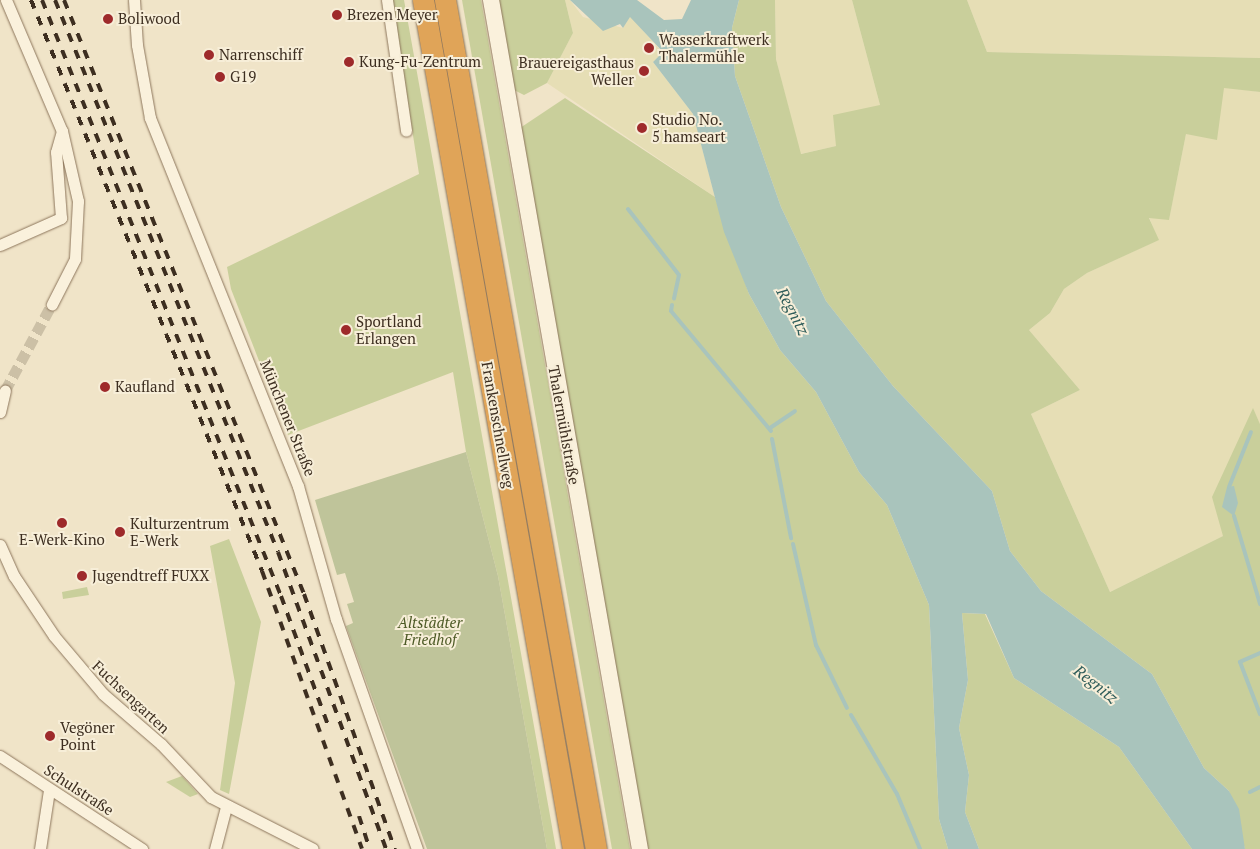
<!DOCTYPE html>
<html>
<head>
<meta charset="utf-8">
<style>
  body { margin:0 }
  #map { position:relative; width:1260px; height:849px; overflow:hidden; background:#f0e4c8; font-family:"PT Serif",serif }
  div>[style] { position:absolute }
  .farmland>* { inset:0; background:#e6deb5 }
  .green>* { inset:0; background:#c9cf9b }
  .cemetery>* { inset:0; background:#bfc49a }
  .water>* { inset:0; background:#a9c4bc }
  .stream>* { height:4px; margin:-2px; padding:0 2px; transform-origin:2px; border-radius:2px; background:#a9c4bc }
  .street-tunnel>* { height:11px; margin-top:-5.5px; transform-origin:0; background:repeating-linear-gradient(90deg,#ccc0a6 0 11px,transparent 0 16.5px) }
  .roads { filter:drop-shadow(0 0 1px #8d765c) drop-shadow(0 0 1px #8d765c) }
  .street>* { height:11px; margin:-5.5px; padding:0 5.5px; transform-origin:5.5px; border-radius:5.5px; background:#faf1dc }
  .secondary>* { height:16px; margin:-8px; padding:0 8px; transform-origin:8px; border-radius:8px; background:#faf1dc }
  .highway>* { height:21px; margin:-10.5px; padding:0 10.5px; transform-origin:10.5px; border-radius:10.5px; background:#e0a458 }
  .rail>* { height:4px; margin-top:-2px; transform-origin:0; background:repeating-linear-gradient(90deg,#3d2e20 0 9px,transparent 0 18px) }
  .dots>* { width:14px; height:14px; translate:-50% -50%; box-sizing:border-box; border:2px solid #f7eed8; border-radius:50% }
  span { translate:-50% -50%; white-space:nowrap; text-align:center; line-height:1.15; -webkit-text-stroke:4px #f7eed8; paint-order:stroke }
  .poi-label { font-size:15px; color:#3d2e20 }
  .left { translate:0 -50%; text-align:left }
  .right { translate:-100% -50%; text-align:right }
  .street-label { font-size:15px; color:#3d2e20 }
  .park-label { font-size:15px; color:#4d5a26; font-style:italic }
  .water-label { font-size:16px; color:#2f5d5a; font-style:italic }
</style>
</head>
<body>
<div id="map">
  <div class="farmland">
    <div style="clip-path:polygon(565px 0,570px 0,583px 17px,623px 28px,630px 16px,663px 53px,653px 62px,693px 114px,715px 197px,547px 83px,573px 33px)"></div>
    <div style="clip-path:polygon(775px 0,852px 0,880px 105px,836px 146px,800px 154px,776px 59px)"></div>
    <div style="clip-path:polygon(967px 0,1260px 0,1260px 58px,987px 52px)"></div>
    <div style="clip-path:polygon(1224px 87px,1260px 92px,1260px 424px,1253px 409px,1223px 536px,1110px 592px,1031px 414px,1080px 390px,1029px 330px,1050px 313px,1064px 289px,1087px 273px,1158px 240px,1149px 217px,1169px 219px,1186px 134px)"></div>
  </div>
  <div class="green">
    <div style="clip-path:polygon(392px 0,404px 0,556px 849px,547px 849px,498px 576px,466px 452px,453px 372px,288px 435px,231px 289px,227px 267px,419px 174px)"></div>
    <div style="clip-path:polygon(462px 0,481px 0,630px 849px,612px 849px)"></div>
    <div style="clip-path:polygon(497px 0,565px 0,573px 33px,547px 83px,524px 95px,510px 88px)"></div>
    <div style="clip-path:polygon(739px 0,775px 0,776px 59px,801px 154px,836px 146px,833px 115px,880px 105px,852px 0,967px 0,987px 52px,1260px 58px,1260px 92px,1224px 88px,1217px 140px,1186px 134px,1169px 220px,1149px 218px,1159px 240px,1087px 273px,1064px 289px,1050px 313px,1029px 330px,1080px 390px,1031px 414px,1110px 592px,1223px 536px,1212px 497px,1253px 408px,1260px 424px,1260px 849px,1245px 849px,1229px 791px,1204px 768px,1152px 674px,1041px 591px,1010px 551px,992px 491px,893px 386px,826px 301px,781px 207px,735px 76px,732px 28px)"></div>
    <div style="clip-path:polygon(565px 98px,715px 197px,749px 294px,780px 350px,816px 392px,859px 472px,887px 505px,929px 605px,939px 819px,948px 849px,646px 849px,517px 130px)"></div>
    <div style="clip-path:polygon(229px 539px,261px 622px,229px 794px,220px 790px,235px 683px,210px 546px)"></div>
    <div style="clip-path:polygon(87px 587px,89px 595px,63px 599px,62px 592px)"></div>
    <div style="clip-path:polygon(962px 613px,985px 614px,1014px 678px,1119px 747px,1192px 849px,979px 849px,965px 812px,969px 775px,959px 728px,968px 680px)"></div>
    <div style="clip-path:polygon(182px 776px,198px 794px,190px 797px,166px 782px)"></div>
  </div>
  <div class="cemetery">
    <div style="clip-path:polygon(466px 452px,498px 576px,547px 849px,427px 849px,346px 626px,353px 623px,347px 604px,354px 602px,345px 573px,337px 575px,315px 500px)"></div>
  </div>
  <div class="water">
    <div style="clip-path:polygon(570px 0,637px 0,664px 20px,682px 19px,691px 0,739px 0,732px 28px,735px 76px,781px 207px,826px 301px,893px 386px,992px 491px,1010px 551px,1041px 591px,1152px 674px,1204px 768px,1229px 791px,1239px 809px,1245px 849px,1192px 849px,1119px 747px,1014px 678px,986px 614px,962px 613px,968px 680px,959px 728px,969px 775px,965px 812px,979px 849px,948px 849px,939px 819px,929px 605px,887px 505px,859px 472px,816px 392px,780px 350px,749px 294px,724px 232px,693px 114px,653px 62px,663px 52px,630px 17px,623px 28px,620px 24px,603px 31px)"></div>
    <div style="clip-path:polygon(1234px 486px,1238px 503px,1234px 516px,1222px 507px,1227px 487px)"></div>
  </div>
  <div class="stream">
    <div style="left:628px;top:209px;width:83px;rotate:52.3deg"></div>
    <div style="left:679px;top:275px;width:24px;rotate:102deg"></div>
    <div style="left:672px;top:305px;width:6px;rotate:99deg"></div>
    <div style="left:671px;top:311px;width:156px;rotate:50.2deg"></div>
    <div style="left:770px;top:428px;width:30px;rotate:-34deg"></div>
    <div style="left:772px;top:439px;width:101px;rotate:79.1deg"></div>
    <div style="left:1229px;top:487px;width:59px;rotate:-68.2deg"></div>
    <div style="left:1234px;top:516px;width:92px;rotate:73.5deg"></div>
    <div style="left:793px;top:544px;width:104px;rotate:77.2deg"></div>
    <div style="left:816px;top:645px;width:70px;rotate:63.8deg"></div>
    <div style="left:1260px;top:653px;width:22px;rotate:156deg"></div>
    <div style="left:1240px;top:662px;width:56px;rotate:69deg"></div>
    <div style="left:851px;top:715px;width:91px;rotate:59.8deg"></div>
    <div style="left:897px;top:794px;width:60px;rotate:67.3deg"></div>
    <div style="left:1250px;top:792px;width:11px;rotate:-27deg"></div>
  </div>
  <div class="street-tunnel">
    <div style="left:5px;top:391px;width:99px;rotate:-61.6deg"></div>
  </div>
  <div class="roads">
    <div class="street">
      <div style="left:6px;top:0;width:142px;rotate:66.9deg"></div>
      <div style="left:62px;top:131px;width:72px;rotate:77.1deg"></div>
      <div style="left:78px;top:201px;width:58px;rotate:93deg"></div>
      <div style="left:75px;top:259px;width:51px;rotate:117.1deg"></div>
      <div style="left:134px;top:0;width:45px;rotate:86.2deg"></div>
      <div style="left:137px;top:45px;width:74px;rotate:79.9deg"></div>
      <div style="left:150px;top:118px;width:397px;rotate:68.1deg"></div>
      <div style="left:298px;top:486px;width:138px;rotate:74.1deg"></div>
      <div style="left:336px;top:619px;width:244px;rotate:70.6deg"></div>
      <div style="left:387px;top:0;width:132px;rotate:81.7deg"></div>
      <div style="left:0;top:245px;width:67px;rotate:-23.9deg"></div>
      <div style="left:61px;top:218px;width:66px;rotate:-94.3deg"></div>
      <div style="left:56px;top:152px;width:22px;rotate:-74deg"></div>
      <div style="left:0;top:412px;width:22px;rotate:-77deg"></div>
      <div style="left:0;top:545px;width:34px;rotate:66deg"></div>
      <div style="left:14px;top:576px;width:72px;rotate:56.3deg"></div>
      <div style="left:54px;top:636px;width:76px;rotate:49.8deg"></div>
      <div style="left:103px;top:694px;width:77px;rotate:40.8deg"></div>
      <div style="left:161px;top:744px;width:73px;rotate:46.7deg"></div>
      <div style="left:211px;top:797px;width:114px;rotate:27deg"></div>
      <div style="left:0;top:756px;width:170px;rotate:33.2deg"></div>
      <div style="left:40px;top:849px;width:60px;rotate:-81.3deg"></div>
      <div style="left:215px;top:849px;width:43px;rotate:-75.3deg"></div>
    </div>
    <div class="secondary">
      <div style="left:491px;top:0;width:862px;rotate:80.05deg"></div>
    </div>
    <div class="highway">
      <div style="left:423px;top:0;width:862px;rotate:79.98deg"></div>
      <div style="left:445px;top:0;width:862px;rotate:79.92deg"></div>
    </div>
  </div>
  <div class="rail">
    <div style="left:31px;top:0;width:616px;rotate:67.97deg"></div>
    <div style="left:262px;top:571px;width:295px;rotate:70.2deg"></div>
    <div style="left:42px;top:0;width:642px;rotate:68.15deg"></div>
    <div style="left:281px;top:596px;width:140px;rotate:70deg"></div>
    <div style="left:55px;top:0;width:595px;rotate:68deg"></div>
    <div style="left:278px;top:552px;width:316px;rotate:70deg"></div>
    <div style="left:64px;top:0;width:641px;rotate:68deg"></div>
    <div style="left:304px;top:594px;width:271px;rotate:70.4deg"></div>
    <div style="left:359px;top:816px;width:35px;rotate:72deg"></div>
  </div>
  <div class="dots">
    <div style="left:337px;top:15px;background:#9e2a2b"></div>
    <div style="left:108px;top:19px;background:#9e2a2b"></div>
    <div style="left:649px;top:48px;background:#9e2a2b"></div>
    <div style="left:209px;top:55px;background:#9e2a2b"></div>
    <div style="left:349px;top:62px;background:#9e2a2b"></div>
    <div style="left:644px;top:71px;background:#9e2a2b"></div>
    <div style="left:220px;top:77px;background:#9e2a2b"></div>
    <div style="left:642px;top:128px;background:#9e2a2b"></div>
    <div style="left:346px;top:330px;background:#9e2a2b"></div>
    <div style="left:105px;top:387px;background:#9e2a2b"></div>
    <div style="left:62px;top:523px;background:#9e2a2b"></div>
    <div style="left:120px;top:532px;background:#9e2a2b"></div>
    <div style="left:82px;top:576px;background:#9e2a2b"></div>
    <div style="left:50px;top:736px;background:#9e2a2b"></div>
  </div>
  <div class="poi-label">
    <span class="left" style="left:347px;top:15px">Brezen Meyer</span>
    <span class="left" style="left:118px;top:19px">Boliwood</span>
    <span class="left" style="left:659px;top:48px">Wasserkraftwerk<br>Thalermühle</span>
    <span class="left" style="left:219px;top:55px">Narrenschiff</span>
    <span class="left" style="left:359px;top:62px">Kung-Fu-Zentrum</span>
    <span class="right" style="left:634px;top:71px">Brauereigasthaus<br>Weller</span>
    <span class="left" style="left:230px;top:77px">G19</span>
    <span class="left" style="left:652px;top:128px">Studio No.<br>5 hamseart</span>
    <span class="left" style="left:356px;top:330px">Sportland<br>Erlangen</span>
    <span class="left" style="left:115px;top:387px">Kaufland</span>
    <span class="left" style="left:130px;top:532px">Kulturzentrum<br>E-Werk</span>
    <span style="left:62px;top:540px">E-Werk-Kino</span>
    <span class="left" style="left:92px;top:576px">Jugendtreff FUXX</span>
    <span class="left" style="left:60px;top:736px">Vegöner<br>Point</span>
  </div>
  <div class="street-label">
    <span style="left:288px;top:418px;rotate:68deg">Münchener Straße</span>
    <span style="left:498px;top:425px;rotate:80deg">Frankenschnellweg</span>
    <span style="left:564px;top:425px;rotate:80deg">Thalermühlstraße</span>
    <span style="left:131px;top:697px;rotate:43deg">Fuchsengarten</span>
    <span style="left:79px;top:790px;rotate:33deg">Schulstraße</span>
  </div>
  <div class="park-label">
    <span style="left:430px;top:631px">Altstädter<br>Friedhof</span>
  </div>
  <div class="water-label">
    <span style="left:793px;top:311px;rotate:62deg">Regnitz</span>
    <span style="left:1096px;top:684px;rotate:38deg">Regnitz</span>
  </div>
</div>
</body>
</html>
